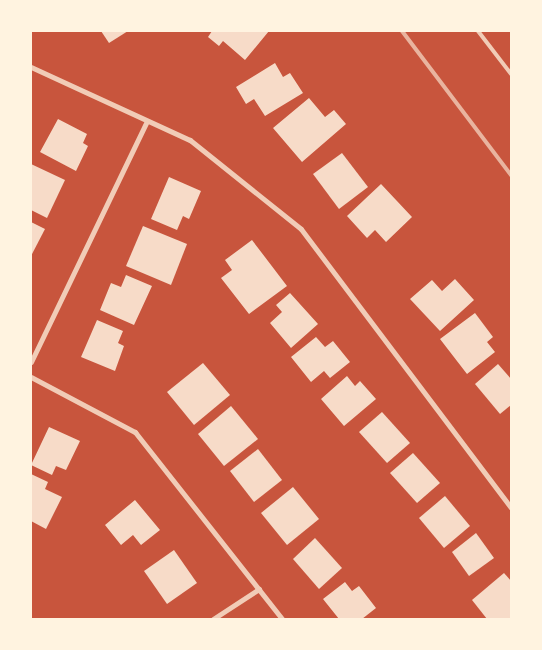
<!DOCTYPE html>
<html>
<head>
<meta charset="utf-8">
<style>
  body { margin:0 }
  #map { position:relative; width:542px; height:650px; overflow:hidden; background:#c8553d; font-family:"Alegreya Sans",sans-serif }
  div>[style] { position:absolute }
  .building>* { inset:0; background:#f7dbc8 }
  .service>* { height:4px; margin:-2px; padding:0 2px; transform-origin:2px; border-radius:2px; background:#f1ccb7 }
  .minor>* { height:5px; margin:-2.5px; padding:0 2.5px; transform-origin:2.5px; border-radius:2.5px; background:#f1ccb7 }
  .rail>* { height:4px; margin:-2px; padding:0 2px; transform-origin:2px; border-radius:2px; background:#e9b49f }
  span { translate:-50% -50%; white-space:nowrap; text-align:center; line-height:1.15; -webkit-text-stroke:4.5px #fff3e0; paint-order:stroke }
  .frame { position:absolute; inset:0; border:32px solid #fff3e0; pointer-events:none }
</style>
</head>
<body>
<div id="map">
  <div class="building">
    <div style="clip-path:polygon(101px 31px,128px 31px,109px 43px)"></div>
    <div style="clip-path:polygon(212px 31px,269px 31px,245px 60px,223px 41px,219px 46px,208px 37px)"></div>
    <div style="clip-path:polygon(275px 63px,283px 77px,290px 73px,303px 93px,265px 116px,254px 99px,246px 104px,236px 87px)"></div>
    <div style="clip-path:polygon(309px 98px,325px 117px,334px 110px,346px 124px,302px 162px,273px 128px)"></div>
    <div style="clip-path:polygon(58px 119px,87px 134px,83px 143px,88px 146px,76px 171px,40px 152px)"></div>
    <div style="clip-path:polygon(342px 153px,368px 187px,339px 209px,313px 174px)"></div>
    <div style="clip-path:polygon(31px 164px,65px 180px,47px 218px,31px 210px)"></div>
    <div style="clip-path:polygon(169px 177px,201px 191px,189px 219px,183px 216px,177px 230px,151px 219px)"></div>
    <div style="clip-path:polygon(381px 184px,412px 217px,386px 242px,375px 230px,367px 238px,347px 216px)"></div>
    <div style="clip-path:polygon(31px 222px,45px 229px,31px 256px)"></div>
    <div style="clip-path:polygon(143px 226px,187px 244px,171px 285px,126px 266px)"></div>
    <div style="clip-path:polygon(252px 240px,287px 286px,249px 314px,221px 278px,232px 270px,225px 260px)"></div>
    <div style="clip-path:polygon(126px 275px,152px 286px,134px 325px,100px 310px,111px 283px,121px 287px)"></div>
    <div style="clip-path:polygon(455px 279px,474px 300px,440px 331px,410px 299px,432px 280px,442px 291px)"></div>
    <div style="clip-path:polygon(290px 293px,318px 324px,291px 348px,270px 323px,282px 312px,276px 305px)"></div>
    <div style="clip-path:polygon(475px 313px,493px 337px,487px 342px,495px 352px,467px 374px,440px 339px)"></div>
    <div style="clip-path:polygon(97px 320px,123px 331px,118px 343px,124px 346px,115px 371px,81px 357px)"></div>
    <div style="clip-path:polygon(316px 337px,325px 347px,333px 341px,350px 362px,330px 378px,324px 371px,311px 382px,291px 357px)"></div>
    <div style="clip-path:polygon(203px 363px,230px 395px,194px 425px,167px 392px)"></div>
    <div style="clip-path:polygon(498px 364px,511px 379px,511px 405px,500px 414px,475px 384px)"></div>
    <div style="clip-path:polygon(347px 376px,355px 386px,360px 381px,376px 399px,344px 426px,321px 399px)"></div>
    <div style="clip-path:polygon(231px 406px,258px 439px,224px 466px,198px 434px)"></div>
    <div style="clip-path:polygon(382px 412px,410px 443px,387px 463px,359px 432px)"></div>
    <div style="clip-path:polygon(49px 427px,80px 441px,66px 470px,56px 466px,52px 475px,31px 465px)"></div>
    <div style="clip-path:polygon(258px 449px,282px 480px,254px 502px,230px 471px)"></div>
    <div style="clip-path:polygon(413px 453px,440px 483px,417px 503px,390px 473px)"></div>
    <div style="clip-path:polygon(31px 474px,48px 482px,45px 489px,62px 497px,46px 529px,31px 521px)"></div>
    <div style="clip-path:polygon(293px 487px,319px 519px,287px 545px,261px 513px)"></div>
    <div style="clip-path:polygon(445px 496px,470px 526px,444px 548px,419px 518px)"></div>
    <div style="clip-path:polygon(135px 500px,160px 530px,141px 545px,133px 535px,121px 545px,105px 525px)"></div>
    <div style="clip-path:polygon(476px 533px,494px 558px,469px 576px,452px 552px)"></div>
    <div style="clip-path:polygon(315px 538px,342px 568px,319px 589px,293px 559px)"></div>
    <div style="clip-path:polygon(174px 550px,197px 583px,167px 604px,144px 571px)"></div>
    <div style="clip-path:polygon(504px 573px,511px 581px,511px 619px,487px 619px,472px 600px)"></div>
    <div style="clip-path:polygon(345px 582px,352px 591px,359px 586px,376px 608px,362px 619px,339px 619px,323px 599px)"></div>
  </div>
  <div class="service">
    <div style="left:478px;top:31px;width:54px;rotate:52.5deg"></div>
  </div>
  <div class="minor">
    <div style="left:31px;top:67px;width:175px;rotate:24.7deg"></div>
    <div style="left:190px;top:140px;width:142px;rotate:38.7deg"></div>
    <div style="left:301px;top:229px;width:349px;rotate:53deg"></div>
    <div style="left:31px;top:362px;width:267px;rotate:-64.3deg"></div>
    <div style="left:31px;top:377px;width:118px;rotate:27.9deg"></div>
    <div style="left:135px;top:432px;width:238px;rotate:51.8deg"></div>
    <div style="left:213px;top:619px;width:55px;rotate:-33.1deg"></div>
  </div>
  <div class="rail">
    <div style="left:402px;top:31px;width:181px;rotate:52.9deg"></div>
  </div>
  <div class="frame"></div>
</div>
</body>
</html>
